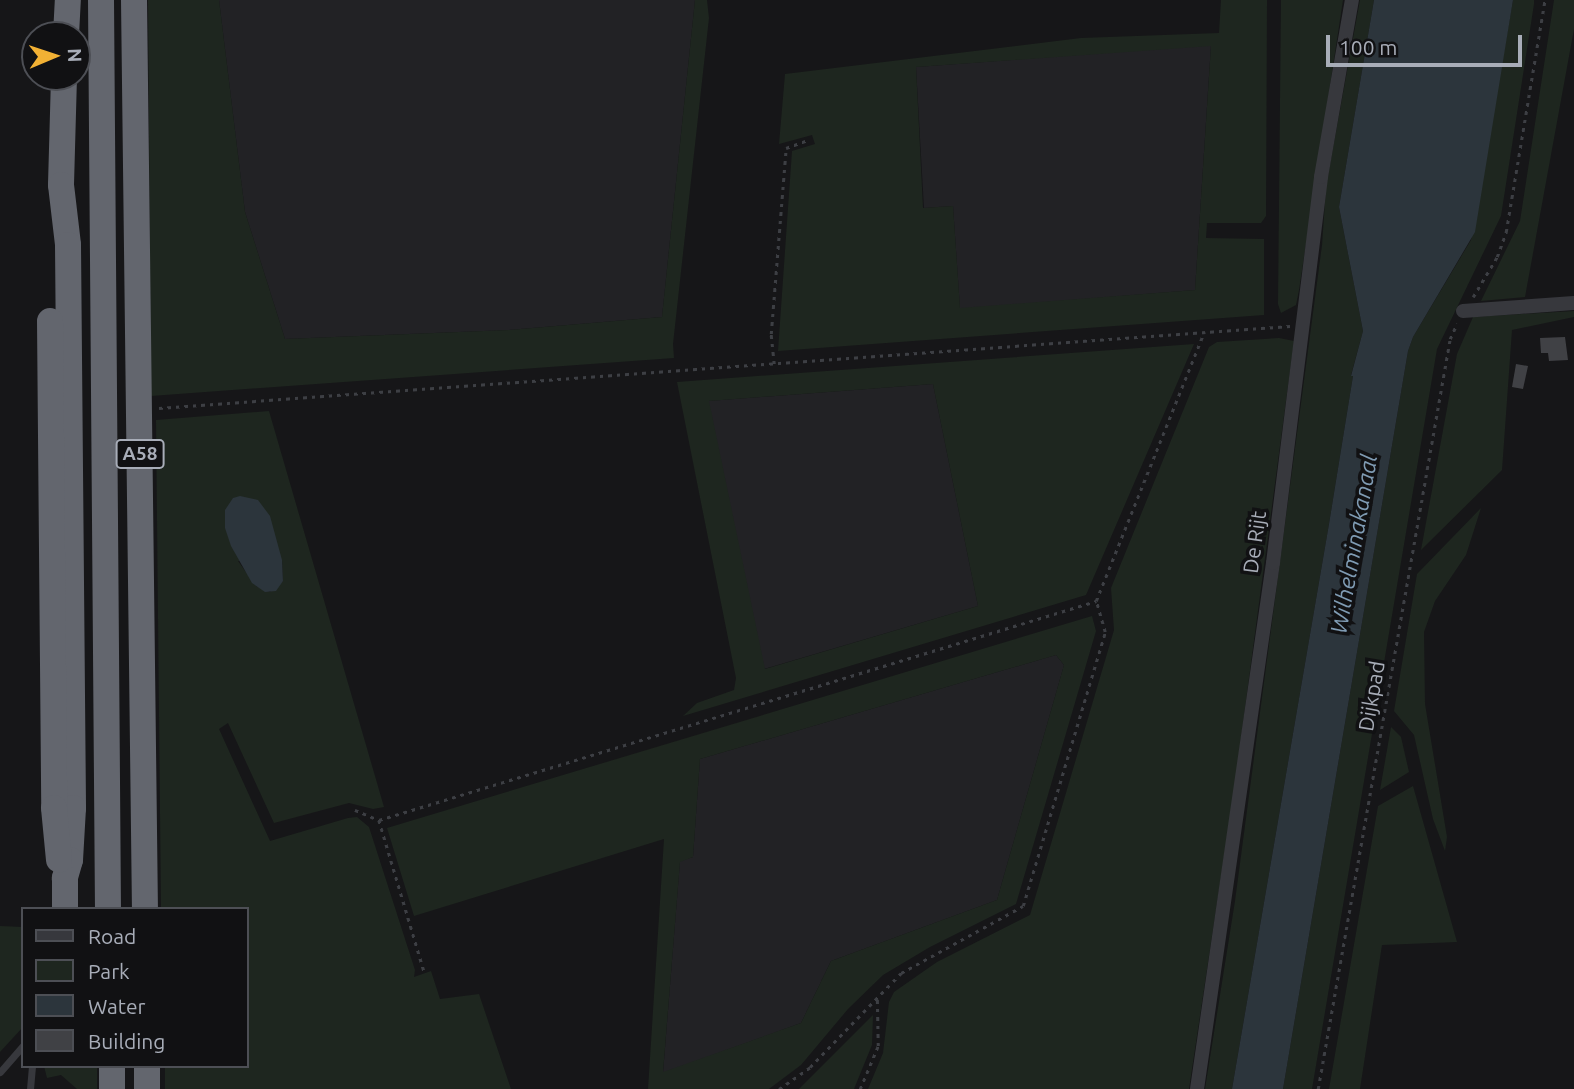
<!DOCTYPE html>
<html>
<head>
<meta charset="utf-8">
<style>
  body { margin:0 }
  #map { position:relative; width:1574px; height:1089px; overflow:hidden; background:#161618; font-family:Ubuntu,sans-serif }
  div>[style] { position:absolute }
  .built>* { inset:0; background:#222225 }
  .green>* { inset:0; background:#1e261f }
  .water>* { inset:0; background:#2c353c }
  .building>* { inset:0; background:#404145 }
  .path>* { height:2.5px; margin-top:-1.25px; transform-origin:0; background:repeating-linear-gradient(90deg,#3d3f44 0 3.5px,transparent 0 8.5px) }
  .service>* { height:7px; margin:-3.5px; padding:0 3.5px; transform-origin:3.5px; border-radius:3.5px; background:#37383d }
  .minor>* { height:14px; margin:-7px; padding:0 7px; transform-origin:7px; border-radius:7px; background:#37383d }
  .motorway>* { height:26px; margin:-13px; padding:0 13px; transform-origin:13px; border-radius:13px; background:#63666e }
  span { translate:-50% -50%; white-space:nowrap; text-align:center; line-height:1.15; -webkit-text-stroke:7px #111113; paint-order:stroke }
  .shield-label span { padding:2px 5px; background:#111113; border:2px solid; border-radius:5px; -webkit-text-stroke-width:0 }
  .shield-label { font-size:19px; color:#a8adb8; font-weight:700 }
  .street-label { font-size:21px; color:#a8adb8 }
  .water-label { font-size:23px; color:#7f9bb3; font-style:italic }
  .legend { position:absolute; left:21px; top:907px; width:228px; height:161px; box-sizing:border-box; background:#111113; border:2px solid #4d4f55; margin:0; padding:9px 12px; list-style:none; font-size:21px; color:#a8adb8 }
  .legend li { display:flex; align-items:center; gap:14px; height:35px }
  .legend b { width:35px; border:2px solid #4d4f55 }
  .north { position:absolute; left:21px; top:21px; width:70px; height:70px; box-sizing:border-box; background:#111113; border:2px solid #4d4f55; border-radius:50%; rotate:88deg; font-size:19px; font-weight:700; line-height:28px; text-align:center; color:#a8adb8 }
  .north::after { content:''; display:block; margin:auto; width:24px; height:32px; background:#f2b134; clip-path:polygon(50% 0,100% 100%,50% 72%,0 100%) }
  .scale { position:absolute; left:1326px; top:35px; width:196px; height:32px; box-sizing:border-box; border:4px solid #a8adb8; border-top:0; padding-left:9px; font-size:21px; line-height:24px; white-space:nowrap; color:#a8adb8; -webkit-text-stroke:5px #111113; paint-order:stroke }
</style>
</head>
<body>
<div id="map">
  <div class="built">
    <div style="clip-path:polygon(219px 0,695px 0,662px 317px,509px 330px,285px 339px,245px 212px)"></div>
    <div style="clip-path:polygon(1211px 45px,1195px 290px,960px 309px,953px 206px,924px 208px,916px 67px)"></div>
    <div style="clip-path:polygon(933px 384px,978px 606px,764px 669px,708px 401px)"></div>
    <div style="clip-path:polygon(1056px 655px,1064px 665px,997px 900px,831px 961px,801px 1023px,663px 1073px,680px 861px,693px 857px,700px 759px)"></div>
  </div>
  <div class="green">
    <div style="clip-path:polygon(148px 0,219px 0,245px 212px,285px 339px,509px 330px,662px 317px,695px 0,707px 0,709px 18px,673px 344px,674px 358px,151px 396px)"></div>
    <div style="clip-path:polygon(evenodd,1221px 0,1267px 0,1266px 216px,1261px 223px,1207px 223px,1206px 238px,1264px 239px,1264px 315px,778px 351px,792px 151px,815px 144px,812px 135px,779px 144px,785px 74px,1081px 38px,1219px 33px,1221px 0,1211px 46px,1195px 290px,960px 308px,953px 206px,923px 208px,916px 67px,1211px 46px)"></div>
    <div style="clip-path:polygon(1281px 0,1343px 0,1299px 290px,1296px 305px,1281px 313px,1278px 304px)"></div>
    <div style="clip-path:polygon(1360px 0,1374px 0,1339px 207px,1363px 331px,1351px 375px,1353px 376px,1329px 524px,1232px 1089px,1205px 1089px,1235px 901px,1322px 245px,1326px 187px)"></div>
    <div style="clip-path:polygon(1513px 0,1534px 0,1534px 4px,1501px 216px,1437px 349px,1312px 1089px,1283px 1089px,1408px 351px,1413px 337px,1471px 240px)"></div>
    <div style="clip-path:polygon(1554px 0,1574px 0,1574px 29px,1525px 297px,1481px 301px,1520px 221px)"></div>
    <div style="clip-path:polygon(1574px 311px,1574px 317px,1512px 330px,1502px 470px,1421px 550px,1457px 354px,1473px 317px)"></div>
    <div style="clip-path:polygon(1279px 338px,1294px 341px,1235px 783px,1189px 1089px,868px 1089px,883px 1053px,889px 1002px,894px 992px,937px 962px,1030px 915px,1114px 630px,1111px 588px,1209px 347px,1217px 342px)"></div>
    <div style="clip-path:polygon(evenodd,1194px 344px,1086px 595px,683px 716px,697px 703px,734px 690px,736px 678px,677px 382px,1194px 344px,933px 384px,978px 606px,765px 669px,709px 401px,933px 384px)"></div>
    <div style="clip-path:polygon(evenodd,269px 411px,384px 807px,373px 809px,349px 803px,274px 823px,228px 723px,219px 729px,270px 841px,348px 818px,357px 817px,369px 827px,415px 970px,414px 977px,431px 971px,440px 999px,479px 994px,511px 1089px,165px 1089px,165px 1066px,247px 1066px,247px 909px,161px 909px,156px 420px,269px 411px,282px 560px,283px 581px,270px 592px,256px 586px,238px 561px,282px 560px)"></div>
    <div style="clip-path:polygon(1481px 508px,1466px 555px,1435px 601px,1424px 632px,1425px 704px,1447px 837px,1445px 851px,1433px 819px,1414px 735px,1394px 711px,1417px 574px)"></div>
    <div style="clip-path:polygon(evenodd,1092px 616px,1096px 631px,1016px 904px,930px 947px,883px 975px,848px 1009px,801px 1065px,769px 1089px,648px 1089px,664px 839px,414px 916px,387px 828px,1092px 616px,1056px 655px,1064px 665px,997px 900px,831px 961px,801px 1023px,663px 1072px,680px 862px,693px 857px,700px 759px,1056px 655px)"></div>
    <div style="clip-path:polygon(1391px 727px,1401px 737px,1409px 772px,1380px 790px)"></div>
    <div style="clip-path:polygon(1413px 786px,1457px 942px,1382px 945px,1360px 1089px,1329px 1089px,1378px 806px)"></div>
    <div style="clip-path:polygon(0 926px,23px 927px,23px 1027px,0 1052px)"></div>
    <div style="clip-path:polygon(873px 1015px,872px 1045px,854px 1089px,799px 1089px)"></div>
    <div style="clip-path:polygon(44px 1066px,97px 1066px,97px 1089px,77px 1089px,61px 1075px,47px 1078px)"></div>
  </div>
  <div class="water">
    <div style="clip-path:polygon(1374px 0,1513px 0,1475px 232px,1413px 337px,1408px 351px,1283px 1089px,1232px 1089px,1329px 524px,1353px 376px,1351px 376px,1363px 331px,1339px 207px)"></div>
    <div style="clip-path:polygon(240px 496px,258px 500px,270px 516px,282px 560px,283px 581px,276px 591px,265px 592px,252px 583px,231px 546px,225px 528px,225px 510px,233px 498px)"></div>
  </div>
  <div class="building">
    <div style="clip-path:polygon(1565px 337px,1568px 360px,1549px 361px,1548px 353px,1541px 353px,1540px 338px)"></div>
    <div style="clip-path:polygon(1516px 364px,1528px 366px,1523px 389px,1512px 387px)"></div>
  </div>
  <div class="path">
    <div style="left:1473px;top:297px;width:47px;rotate:-59deg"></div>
    <div style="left:1497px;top:257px;width:27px;rotate:-70deg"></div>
    <div style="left:1506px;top:232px;width:235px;rotate:-80.5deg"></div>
    <div style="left:774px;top:364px;width:30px;rotate:-96deg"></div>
    <div style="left:771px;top:334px;width:187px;rotate:-85.4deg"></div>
    <div style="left:786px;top:148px;width:23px;rotate:-20deg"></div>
    <div style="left:159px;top:408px;width:1134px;rotate:-4.15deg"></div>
    <div style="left:355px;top:810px;width:26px;rotate:23deg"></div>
    <div style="left:379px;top:820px;width:750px;rotate:-16.98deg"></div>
    <div style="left:379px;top:820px;width:158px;rotate:73.4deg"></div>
    <div style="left:779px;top:1089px;width:38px;rotate:-35deg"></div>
    <div style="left:810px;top:1067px;width:131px;rotate:-45.9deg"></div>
    <div style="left:901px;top:973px;width:139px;rotate:-28.8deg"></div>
    <div style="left:1023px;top:906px;width:286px;rotate:-73.3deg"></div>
    <div style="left:1105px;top:632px;width:32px;rotate:-106deg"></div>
    <div style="left:1096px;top:601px;width:290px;rotate:-68.1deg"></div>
    <div style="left:860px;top:1089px;width:47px;rotate:-67.3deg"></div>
    <div style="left:878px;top:1046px;width:50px;rotate:-91.1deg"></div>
    <div style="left:1318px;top:1089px;width:762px;rotate:-80.02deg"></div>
    <div style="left:1450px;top:339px;width:17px;rotate:-66deg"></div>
  </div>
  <div class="service">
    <div style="left:0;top:1072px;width:35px;rotate:-49deg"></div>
    <div style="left:30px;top:1089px;width:23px;rotate:-85deg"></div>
  </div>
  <div class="minor">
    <div style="left:1463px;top:311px;width:111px;rotate:-4.1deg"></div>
    <div style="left:1197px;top:1089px;width:531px;rotate:-81.78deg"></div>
    <div style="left:1273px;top:563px;width:389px;rotate:-82.9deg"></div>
    <div style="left:1321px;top:177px;width:180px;rotate:-80.1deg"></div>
  </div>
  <div class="motorway">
    <div style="left:101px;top:0;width:909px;rotate:89.56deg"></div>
    <div style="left:134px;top:0;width:909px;rotate:89.31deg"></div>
    <div style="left:66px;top:35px;width:35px;rotate:-87deg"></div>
    <div style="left:64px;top:77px;width:108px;rotate:91.6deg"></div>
    <div style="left:61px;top:185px;width:60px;rotate:83.3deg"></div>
    <div style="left:68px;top:245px;width:563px;rotate:89.49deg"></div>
    <div style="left:73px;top:808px;width:52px;rotate:93.3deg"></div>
    <div style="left:70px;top:860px;width:19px;rotate:106deg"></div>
    <div style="left:65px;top:878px;width:31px;rotate:90deg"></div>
    <div style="left:50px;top:321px;width:487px;rotate:89.5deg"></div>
    <div style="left:54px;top:808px;width:52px;rotate:84.5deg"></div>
    <div style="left:112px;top:1066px;width:23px;rotate:90deg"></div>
    <div style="left:147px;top:1066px;width:23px;rotate:90deg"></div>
  </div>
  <div class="shield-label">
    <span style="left:140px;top:454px">A58</span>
  </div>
  <div class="street-label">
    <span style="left:1254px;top:542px;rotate:-82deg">De Rijt</span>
    <span style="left:1371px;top:696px;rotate:-80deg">Dijkpad</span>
  </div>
  <div class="water-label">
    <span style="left:1354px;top:544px;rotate:-80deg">Wilhelminakanaal</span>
  </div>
  <ul class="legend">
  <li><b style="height:9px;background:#37383d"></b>Road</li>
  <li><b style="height:19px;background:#1e261f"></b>Park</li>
  <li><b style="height:19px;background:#2c353c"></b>Water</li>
  <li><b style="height:19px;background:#404145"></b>Building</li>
  </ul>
  <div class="north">N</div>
  <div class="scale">100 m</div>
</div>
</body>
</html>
